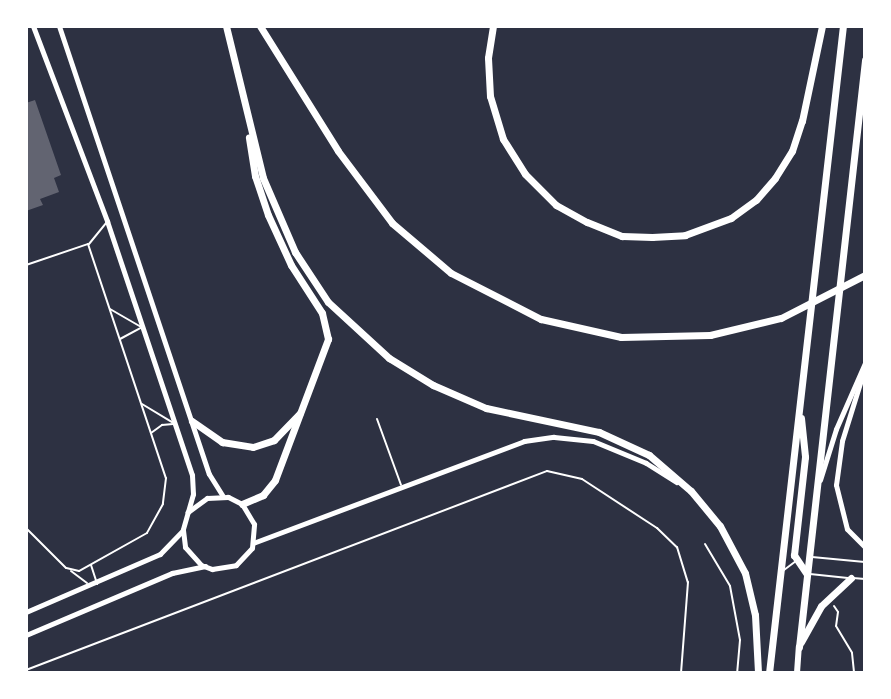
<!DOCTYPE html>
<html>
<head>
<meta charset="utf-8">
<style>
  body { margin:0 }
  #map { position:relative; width:891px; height:699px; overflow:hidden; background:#2d3142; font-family:"Exo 2",sans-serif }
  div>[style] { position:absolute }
  .building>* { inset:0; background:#626471 }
  .path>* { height:2px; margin:-1px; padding:0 1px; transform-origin:1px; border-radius:1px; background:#fff }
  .service>* { height:2px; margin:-1px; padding:0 1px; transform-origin:1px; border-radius:1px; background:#fff }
  .tertiary>* { height:5px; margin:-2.5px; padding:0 2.5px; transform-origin:2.5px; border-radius:2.5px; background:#fff }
  .primary>* { height:6px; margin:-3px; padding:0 3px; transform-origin:3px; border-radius:3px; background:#fff }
  .trunk>* { height:7px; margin:-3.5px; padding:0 3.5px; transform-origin:3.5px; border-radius:3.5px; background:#fff }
  span { translate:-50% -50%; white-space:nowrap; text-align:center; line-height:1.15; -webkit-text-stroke:5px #fff; paint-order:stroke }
  .frame { position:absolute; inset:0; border:28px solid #fff; pointer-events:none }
</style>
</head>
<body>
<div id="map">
  <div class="building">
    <div style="clip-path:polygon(35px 100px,61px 175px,54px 178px,59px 192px,40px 199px,43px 205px,26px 211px,26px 103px)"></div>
  </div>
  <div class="path">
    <div style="left:705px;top:544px;width:49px;rotate:59.2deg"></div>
    <div style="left:730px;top:586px;width:55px;rotate:79.5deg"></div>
    <div style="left:740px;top:640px;width:33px;rotate:95deg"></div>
    <div style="left:834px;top:606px;width:7px;rotate:56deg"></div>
    <div style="left:838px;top:612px;width:14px;rotate:98deg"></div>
    <div style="left:836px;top:626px;width:31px;rotate:59deg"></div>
    <div style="left:852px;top:653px;width:20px;rotate:84deg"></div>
  </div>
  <div class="service">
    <div style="left:89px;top:244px;width:27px;rotate:-51deg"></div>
    <div style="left:26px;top:265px;width:65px;rotate:-18.7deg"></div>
    <div style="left:88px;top:244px;width:247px;rotate:71.6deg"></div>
    <div style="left:166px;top:478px;width:26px;rotate:97deg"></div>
    <div style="left:163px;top:504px;width:33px;rotate:119deg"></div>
    <div style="left:147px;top:533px;width:78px;rotate:150.8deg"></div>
    <div style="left:79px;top:571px;width:13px;rotate:-167deg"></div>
    <div style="left:66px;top:568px;width:57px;rotate:-135deg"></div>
    <div style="left:110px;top:309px;width:34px;rotate:30deg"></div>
    <div style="left:120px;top:339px;width:24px;rotate:-28deg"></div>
    <div style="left:142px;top:404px;width:35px;rotate:31deg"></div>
    <div style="left:377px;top:419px;width:70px;rotate:70deg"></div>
    <div style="left:151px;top:433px;width:14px;rotate:-36deg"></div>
    <div style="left:162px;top:425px;width:11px;rotate:-5deg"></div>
    <div style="left:812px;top:557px;width:53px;rotate:5.4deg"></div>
    <div style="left:91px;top:565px;width:20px;rotate:72deg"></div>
    <div style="left:784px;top:570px;width:15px;rotate:-37deg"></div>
    <div style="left:71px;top:571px;width:20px;rotate:37deg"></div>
    <div style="left:810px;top:574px;width:38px;rotate:6deg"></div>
    <div style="left:853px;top:578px;width:12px;rotate:5deg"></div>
    <div style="left:26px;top:670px;width:558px;rotate:-20.9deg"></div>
    <div style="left:547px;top:471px;width:36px;rotate:13deg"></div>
    <div style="left:582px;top:479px;width:90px;rotate:33.2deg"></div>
    <div style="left:657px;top:528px;width:28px;rotate:44deg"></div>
    <div style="left:677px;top:547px;width:37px;rotate:73deg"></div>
    <div style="left:688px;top:582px;width:91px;rotate:94.4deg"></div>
  </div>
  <div class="tertiary">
    <div style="left:33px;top:26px;width:209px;rotate:69.2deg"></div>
    <div style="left:107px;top:221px;width:268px;rotate:71.5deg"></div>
    <div style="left:192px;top:475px;width:19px;rotate:87deg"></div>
    <div style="left:193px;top:494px;width:37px;rotate:106deg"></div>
    <div style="left:183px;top:530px;width:17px;rotate:83deg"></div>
    <div style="left:185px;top:547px;width:24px;rotate:48deg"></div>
    <div style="left:201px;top:565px;width:12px;rotate:20deg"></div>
    <div style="left:212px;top:569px;width:24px;rotate:-9deg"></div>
    <div style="left:236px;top:565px;width:23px;rotate:-47deg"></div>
    <div style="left:252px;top:548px;width:24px;rotate:-85deg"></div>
    <div style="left:254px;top:524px;width:23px;rotate:-121deg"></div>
    <div style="left:242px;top:504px;width:16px;rotate:-153deg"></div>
    <div style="left:228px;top:497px;width:21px;rotate:177deg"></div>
    <div style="left:207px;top:498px;width:24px;rotate:144deg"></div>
    <div style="left:59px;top:26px;width:472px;rotate:71.5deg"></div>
    <div style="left:209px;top:474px;width:26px;rotate:58deg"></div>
    <div style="left:865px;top:367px;width:77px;rotate:107.3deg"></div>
    <div style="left:842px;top:441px;width:44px;rotate:97.8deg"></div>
    <div style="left:836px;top:485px;width:45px;rotate:76deg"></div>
    <div style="left:847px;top:529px;width:25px;rotate:45deg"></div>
    <div style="left:820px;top:480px;width:53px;rotate:-72.6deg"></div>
    <div style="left:836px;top:429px;width:72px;rotate:-66.3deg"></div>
    <div style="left:253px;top:543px;width:290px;rotate:-20.6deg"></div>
    <div style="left:524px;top:441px;width:30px;rotate:-8deg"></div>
    <div style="left:554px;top:437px;width:39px;rotate:6deg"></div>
    <div style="left:593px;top:441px;width:57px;rotate:22.5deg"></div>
    <div style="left:646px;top:463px;width:36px;rotate:32deg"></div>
    <div style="left:26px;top:612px;width:146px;rotate:-23.4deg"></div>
    <div style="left:160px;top:554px;width:33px;rotate:-46deg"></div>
    <div style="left:26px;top:635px;width:159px;rotate:-23deg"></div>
    <div style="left:172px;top:573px;width:34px;rotate:-12deg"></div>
  </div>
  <div class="primary">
    <div style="left:797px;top:673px;width:26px;rotate:-86deg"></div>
  </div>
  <div class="trunk">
    <div style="left:226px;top:26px;width:156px;rotate:76.3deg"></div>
    <div style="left:263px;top:178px;width:81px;rotate:66.6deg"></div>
    <div style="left:295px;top:252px;width:60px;rotate:56.6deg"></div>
    <div style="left:328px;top:302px;width:83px;rotate:42.6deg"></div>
    <div style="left:389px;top:358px;width:52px;rotate:31.5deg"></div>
    <div style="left:433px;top:385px;width:58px;rotate:23.5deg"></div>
    <div style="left:486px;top:408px;width:116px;rotate:12deg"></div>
    <div style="left:599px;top:432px;width:55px;rotate:24.7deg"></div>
    <div style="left:649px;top:455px;width:55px;rotate:40.6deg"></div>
    <div style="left:691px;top:491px;width:45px;rotate:50.4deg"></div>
    <div style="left:720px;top:526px;width:53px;rotate:62deg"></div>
    <div style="left:745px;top:573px;width:43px;rotate:76.6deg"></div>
    <div style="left:755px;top:615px;width:58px;rotate:87deg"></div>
    <div style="left:260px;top:26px;width:147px;rotate:58deg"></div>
    <div style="left:338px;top:151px;width:90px;rotate:53.1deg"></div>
    <div style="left:392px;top:223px;width:77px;rotate:40.3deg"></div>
    <div style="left:451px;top:273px;width:101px;rotate:27.1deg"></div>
    <div style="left:541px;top:319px;width:82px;rotate:12.7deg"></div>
    <div style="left:621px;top:337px;width:89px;rotate:-1.3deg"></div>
    <div style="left:710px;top:335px;width:73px;rotate:-13.5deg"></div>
    <div style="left:781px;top:318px;width:94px;rotate:-27.1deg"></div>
    <div style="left:493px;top:26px;width:32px;rotate:99deg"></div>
    <div style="left:488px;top:58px;width:38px;rotate:87deg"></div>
    <div style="left:490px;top:96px;width:45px;rotate:73.2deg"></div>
    <div style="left:503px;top:139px;width:41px;rotate:57.8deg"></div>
    <div style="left:525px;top:174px;width:44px;rotate:45deg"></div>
    <div style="left:556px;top:205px;width:35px;rotate:29deg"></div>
    <div style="left:587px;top:222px;width:38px;rotate:22deg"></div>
    <div style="left:622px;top:236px;width:30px;rotate:2deg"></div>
    <div style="left:652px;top:237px;width:33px;rotate:-3deg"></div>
    <div style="left:685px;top:235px;width:49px;rotate:-20.3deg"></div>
    <div style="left:731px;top:218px;width:31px;rotate:-36deg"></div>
    <div style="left:756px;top:200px;width:29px;rotate:-49deg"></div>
    <div style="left:775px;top:178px;width:32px;rotate:-58deg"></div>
    <div style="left:792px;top:151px;width:32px;rotate:-72deg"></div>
    <div style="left:802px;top:121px;width:97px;rotate:-78.1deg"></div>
    <div style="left:801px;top:418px;width:39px;rotate:84deg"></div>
    <div style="left:805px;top:457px;width:99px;rotate:96.4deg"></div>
    <div style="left:794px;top:555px;width:22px;rotate:56deg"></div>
    <div style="left:192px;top:421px;width:37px;rotate:35deg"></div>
    <div style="left:222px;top:442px;width:31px;rotate:9deg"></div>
    <div style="left:253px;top:447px;width:22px;rotate:-18deg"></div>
    <div style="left:274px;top:440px;width:37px;rotate:-46deg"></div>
    <div style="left:242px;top:504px;width:23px;rotate:-23deg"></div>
    <div style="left:263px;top:495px;width:19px;rotate:-51deg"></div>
    <div style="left:275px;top:480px;width:151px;rotate:-69.4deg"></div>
    <div style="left:328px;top:339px;width:27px;rotate:-103deg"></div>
    <div style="left:322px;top:313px;width:57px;rotate:-122.9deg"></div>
    <div style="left:291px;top:265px;width:55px;rotate:-114.7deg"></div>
    <div style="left:268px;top:215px;width:41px;rotate:-108.4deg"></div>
    <div style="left:255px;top:176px;width:39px;rotate:-99deg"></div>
    <div style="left:801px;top:642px;width:41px;rotate:-60.9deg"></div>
    <div style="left:821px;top:606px;width:41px;rotate:-43deg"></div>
    <div style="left:799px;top:647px;width:591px;rotate:-83.58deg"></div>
    <div style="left:769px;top:673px;width:651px;rotate:-83.48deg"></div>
  </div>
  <div class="frame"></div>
</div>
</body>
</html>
